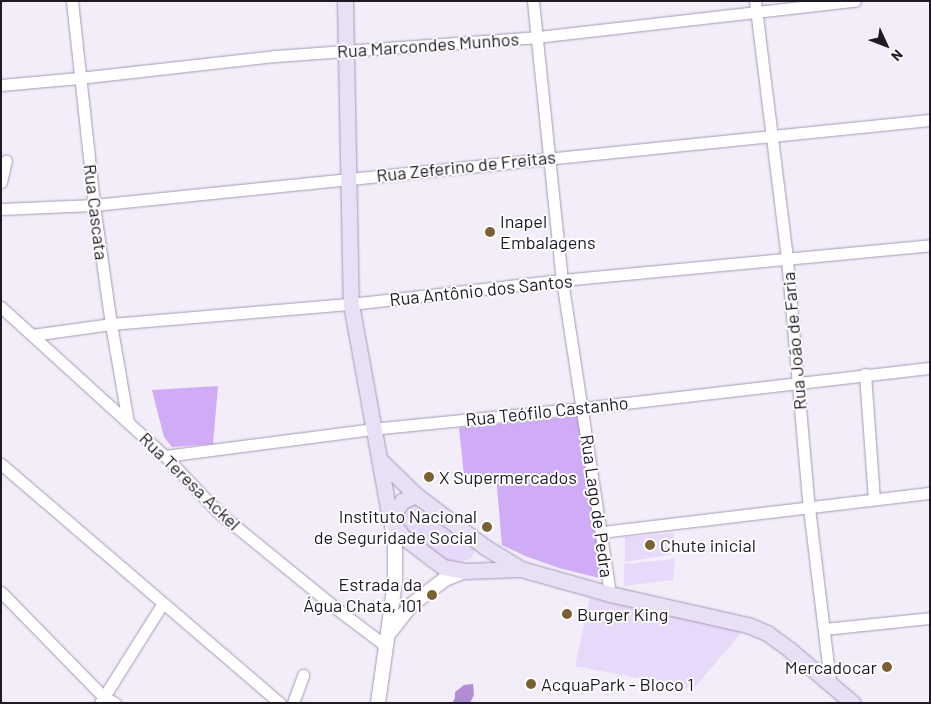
<!DOCTYPE html>
<html>
<head>
<meta charset="utf-8">
<style>
  body { margin:0 }
  #map { position:relative; width:931px; height:704px; overflow:hidden; background:#f3edfa; font-family:Barlow,sans-serif }
  div>[style] { position:absolute }
  .green>* { inset:0; background:#e7d9f9 }
  .forest>* { inset:0; background:#cfacf5 }
  .water>* { inset:0; background:#b08ed4 }
  .roads { filter:drop-shadow(0 0 1px #a598b5) drop-shadow(0 0 1px #a598b5) }
  .minor>* { height:11px; margin:-5.5px; padding:0 5.5px; transform-origin:5.5px; border-radius:5.5px; background:#fff }
  .tertiary>* { height:14px; margin:-7px; padding:0 7px; transform-origin:7px; border-radius:7px; background:#fff }
  .secondary>* { height:15px; margin:-7.5px; padding:0 7.5px; transform-origin:7.5px; border-radius:7.5px; background:#eae0f5 }
  .dots>* { width:14px; height:14px; translate:-50% -50%; box-sizing:border-box; border:2px solid #fefefe; border-radius:50% }
  span { translate:-50% -50%; white-space:nowrap; text-align:center; line-height:1.15; -webkit-text-stroke:4px #fefefe; paint-order:stroke }
  .street-label { font-size:18px; color:#1e1924 }
  .poi-label { font-size:18px; color:#1e1924 }
  .left { translate:0 -50%; text-align:left }
  .right { translate:-100% -50%; text-align:right }
  .frame { position:absolute; inset:0; border:2px solid #1e1924; pointer-events:none }
  .north { position:absolute; left:861px; top:20px; width:50px; height:50px; -webkit-text-stroke:4px #fefefe; paint-order:stroke; rotate:133deg; font-size:14px; font-weight:700; line-height:20px; text-align:center; color:#1e1924 }
  .north::after { content:''; display:block; margin:auto; width:18px; height:22px; background:#1e1924; clip-path:polygon(50% 0,100% 100%,50% 72%,0 100%) }
</style>
</head>
<body>
<div id="map">
  <div class="green">
    <div style="clip-path:polygon(414px 503px,476px 548px,471px 558px,459px 563px,444px 560px,410px 534px,401px 519px,405px 508px)"></div>
    <div style="clip-path:polygon(674px 533px,674px 554px,625px 562px,625px 537px)"></div>
    <div style="clip-path:polygon(675px 559px,673px 580px,624px 586px,624px 564px)"></div>
    <div style="clip-path:polygon(590px 598px,743px 631px,693px 689px,575px 666px)"></div>
  </div>
  <div class="forest">
    <div style="clip-path:polygon(218px 386px,213px 444px,172px 447px,164px 437px,152px 390px)"></div>
    <div style="clip-path:polygon(578px 416px,603px 579px,559px 568px,525px 556px,502px 545px,496px 476px,464px 475px,459px 428px)"></div>
  </div>
  <div class="water">
    <div style="clip-path:polygon(473px 684px,474px 695px,470px 703px,452px 703px,455px 698px,455px 692px,464px 685px)"></div>
  </div>
  <div class="roads">
    <div class="minor">
      <div style="left:72px;top:1px;width:205px;rotate:83.8deg"></div>
      <div style="left:94px;top:205px;width:120px;rotate:81.9deg"></div>
      <div style="left:111px;top:324px;width:99px;rotate:80.2deg"></div>
      <div style="left:533px;top:1px;width:281px;rotate:84.1deg"></div>
      <div style="left:562px;top:280px;width:318px;rotate:81.3deg"></div>
      <div style="left:755px;top:1px;width:260px;rotate:82.9deg"></div>
      <div style="left:787px;top:259px;width:250px;rotate:85deg"></div>
      <div style="left:809px;top:508px;width:175px;rotate:83.1deg"></div>
      <div style="left:1px;top:85px;width:78px;rotate:-5.1deg"></div>
      <div style="left:79px;top:78px;width:196px;rotate:-6.4deg"></div>
      <div style="left:274px;top:56px;width:264px;rotate:-4.1deg"></div>
      <div style="left:537px;top:37px;width:320px;rotate:-6.5deg"></div>
      <div style="left:1px;top:182px;width:22px;rotate:-77deg"></div>
      <div style="left:1px;top:209px;width:93px;rotate:-2.5deg"></div>
      <div style="left:94px;top:205px;width:840px;rotate:-5.81deg"></div>
      <div style="left:1px;top:307px;width:222px;rotate:42.3deg"></div>
      <div style="left:165px;top:456px;width:77px;rotate:46.6deg"></div>
      <div style="left:218px;top:512px;width:154px;rotate:39.2deg"></div>
      <div style="left:337px;top:609px;width:61px;rotate:37.1deg"></div>
      <div style="left:32px;top:335px;width:80px;rotate:-7.9deg"></div>
      <div style="left:111px;top:324px;width:241px;rotate:-4.8deg"></div>
      <div style="left:351px;top:304px;width:212px;rotate:-6.5deg"></div>
      <div style="left:562px;top:280px;width:370px;rotate:-5.4deg"></div>
      <div style="left:865px;top:374px;width:125px;rotate:85.9deg"></div>
      <div style="left:165px;top:456px;width:209px;rotate:-7.4deg"></div>
      <div style="left:372px;top:429px;width:212px;rotate:-5.7deg"></div>
      <div style="left:583px;top:408px;width:349px;rotate:-6.6deg"></div>
      <div style="left:1px;top:464px;width:367px;rotate:40.6deg"></div>
      <div style="left:602px;top:532px;width:330px;rotate:-6.8deg"></div>
      <div style="left:1px;top:592px;width:147px;rotate:45.6deg"></div>
      <div style="left:104px;top:697px;width:13px;rotate:29deg"></div>
      <div style="left:825px;top:629px;width:106px;rotate:-6deg"></div>
      <div style="left:100px;top:703px;width:118px;rotate:-57.8deg"></div>
      <div style="left:293px;top:703px;width:30px;rotate:-70deg"></div>
    </div>
    <div class="tertiary">
      <div style="left:390px;top:632px;width:34px;rotate:-52deg"></div>
      <div style="left:411px;top:605px;width:43px;rotate:-37.4deg"></div>
      <div style="left:445px;top:579px;width:22px;rotate:-22deg"></div>
      <div style="left:378px;top:703px;width:122px;rotate:-82deg"></div>
      <div style="left:395px;top:582px;width:37px;rotate:-90deg"></div>
      <div style="left:395px;top:545px;width:25px;rotate:-99deg"></div>
    </div>
    <div class="secondary">
      <div style="left:345px;top:1px;width:303px;rotate:88.9deg"></div>
      <div style="left:351px;top:304px;width:219px;rotate:79.7deg"></div>
      <div style="left:390px;top:519px;width:21px;rotate:55deg"></div>
      <div style="left:402px;top:536px;width:51px;rotate:37.1deg"></div>
      <div style="left:443px;top:567px;width:22px;rotate:10deg"></div>
      <div style="left:465px;top:571px;width:56px;rotate:-2deg"></div>
      <div style="left:380px;top:460px;width:50px;rotate:44.2deg"></div>
      <div style="left:416px;top:495px;width:86px;rotate:37deg"></div>
      <div style="left:485px;top:547px;width:42px;rotate:31.4deg"></div>
      <div style="left:521px;top:569px;width:92px;rotate:15.7deg"></div>
      <div style="left:610px;top:594px;width:141px;rotate:12.7deg"></div>
      <div style="left:748px;top:625px;width:21px;rotate:23deg"></div>
      <div style="left:767px;top:633px;width:29px;rotate:36deg"></div>
      <div style="left:790px;top:650px;width:82px;rotate:40.1deg"></div>
      <div style="left:390px;top:519px;width:22px;rotate:-56deg"></div>
      <div style="left:402px;top:501px;width:15px;rotate:-23deg"></div>
    </div>
  </div>
  <div class="dots">
    <div style="left:490px;top:232px;background:#7a6132"></div>
    <div style="left:429px;top:477px;background:#7a6132"></div>
    <div style="left:487px;top:527px;background:#7a6132"></div>
    <div style="left:650px;top:545px;background:#7a6132"></div>
    <div style="left:432px;top:595px;background:#7a6132"></div>
    <div style="left:567px;top:614px;background:#7a6132"></div>
    <div style="left:887px;top:667px;background:#7a6132"></div>
    <div style="left:531px;top:684px;background:#7a6132"></div>
  </div>
  <div class="street-label">
    <span style="left:428px;top:45px;rotate:-4deg">Rua Marcondes Munhos</span>
    <span style="left:466px;top:166px;rotate:-6deg">Rua Zeferino de Freitas</span>
    <span style="left:96px;top:212px;rotate:83deg">Rua Cascata</span>
    <span style="left:481px;top:290px;rotate:-6deg">Rua Antônio dos Santos</span>
    <span style="left:794px;top:341px;rotate:-95deg">Rua João de Faria</span>
    <span style="left:547px;top:411px;rotate:-6deg">Rua Teófilo Castanho</span>
    <span style="left:190px;top:481px;rotate:44deg">Rua Teresa Ackel</span>
    <span style="left:597px;top:506px;rotate:82deg">Rua Lago de Pedra</span>
  </div>
  <div class="poi-label">
    <span class="left" style="left:500px;top:232px">Inapel<br>Embalagens</span>
    <span class="left" style="left:439px;top:477px">X Supermercados</span>
    <span class="right" style="left:477px;top:527px">Instituto Nacional<br>de Seguridade Social</span>
    <span class="left" style="left:660px;top:545px">Chute inicial</span>
    <span class="right" style="left:422px;top:595px">Estrada da<br>Água Chata, 101</span>
    <span class="left" style="left:577px;top:614px">Burger King</span>
    <span class="right" style="left:877px;top:667px">Mercadocar</span>
    <span class="left" style="left:541px;top:684px">AcquaPark - Bloco 1</span>
  </div>
  <div class="frame"></div>
  <div class="north">N</div>
</div>
</body>
</html>
